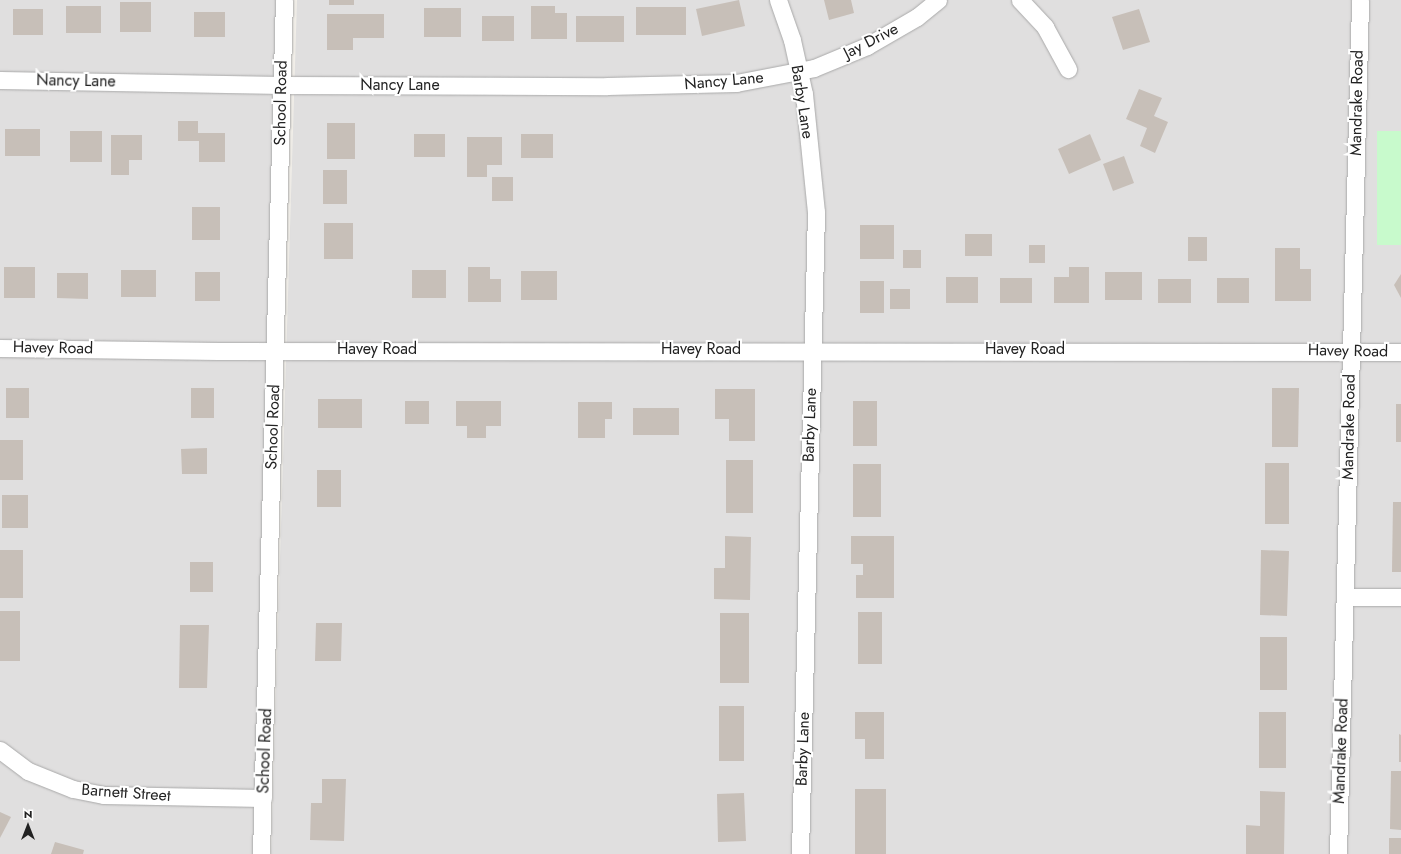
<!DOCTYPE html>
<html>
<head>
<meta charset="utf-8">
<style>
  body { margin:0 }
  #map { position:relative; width:1401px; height:854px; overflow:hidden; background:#f2efe9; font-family:Jost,sans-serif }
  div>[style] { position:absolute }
  .residential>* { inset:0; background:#e0dfdf }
  .park>* { inset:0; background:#c8facc }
  .building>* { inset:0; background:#c7bfb8 }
  .roads { filter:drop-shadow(0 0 1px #a9a9a9) drop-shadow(0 0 1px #a9a9a9) }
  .minor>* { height:17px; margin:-8.5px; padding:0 8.5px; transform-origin:8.5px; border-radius:8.5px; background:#fff }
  span { translate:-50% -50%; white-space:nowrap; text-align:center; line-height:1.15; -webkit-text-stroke:4px #fff; paint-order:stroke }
  .street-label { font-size:16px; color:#222 }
  .north { position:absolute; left:8px; top:806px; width:40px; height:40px; -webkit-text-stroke:3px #fff; paint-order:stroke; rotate:0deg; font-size:11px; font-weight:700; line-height:16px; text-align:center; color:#222 }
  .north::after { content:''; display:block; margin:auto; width:14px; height:18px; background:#222; clip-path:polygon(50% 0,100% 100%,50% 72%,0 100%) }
</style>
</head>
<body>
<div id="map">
  <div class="residential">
    <div style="clip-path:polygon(0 0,284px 0,261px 854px,0 854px)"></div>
    <div style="clip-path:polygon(297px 0,1401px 0,1401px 854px,271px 854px)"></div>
  </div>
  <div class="park">
    <div style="clip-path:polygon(1377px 131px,1401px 131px,1401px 245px,1377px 245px)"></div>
  </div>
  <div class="building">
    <div style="clip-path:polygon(329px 0,354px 0,354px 5px,329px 5px)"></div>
    <div style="clip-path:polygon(739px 0,745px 26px,702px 36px,696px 9px)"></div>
    <div style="clip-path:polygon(824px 0,851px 0,854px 13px,829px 20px)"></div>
    <div style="clip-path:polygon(120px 2px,151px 2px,151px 32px,120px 32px)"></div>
    <div style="clip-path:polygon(66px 6px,101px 6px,101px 33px,66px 33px)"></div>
    <div style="clip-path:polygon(531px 6px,555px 6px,555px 13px,567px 13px,567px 39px,531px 39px)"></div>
    <div style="clip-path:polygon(636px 7px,686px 7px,686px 35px,636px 35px)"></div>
    <div style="clip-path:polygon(424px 8px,461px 8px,461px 37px,424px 37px)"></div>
    <div style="clip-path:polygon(13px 9px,43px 9px,43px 35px,13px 35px)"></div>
    <div style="clip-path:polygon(1139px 9px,1150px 42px,1123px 50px,1112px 17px)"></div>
    <div style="clip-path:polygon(194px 12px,225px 12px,225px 37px,194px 37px)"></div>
    <div style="clip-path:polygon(327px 14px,384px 14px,384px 38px,353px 38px,353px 50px,327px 50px)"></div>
    <div style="clip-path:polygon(482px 16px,514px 16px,514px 41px,482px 41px)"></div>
    <div style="clip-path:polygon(576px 16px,624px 16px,624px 42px,576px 42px)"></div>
    <div style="clip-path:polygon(1139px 89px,1162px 98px,1154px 116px,1168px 122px,1155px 153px,1140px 146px,1147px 128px,1126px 119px)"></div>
    <div style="clip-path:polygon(178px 121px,198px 121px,198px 133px,225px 133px,225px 162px,199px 162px,199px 141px,178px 141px)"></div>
    <div style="clip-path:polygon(327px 123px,355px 123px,355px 159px,327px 159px)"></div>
    <div style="clip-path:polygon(5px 129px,40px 129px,40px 156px,5px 156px)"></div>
    <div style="clip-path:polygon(70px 131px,102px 131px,102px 162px,70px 162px)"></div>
    <div style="clip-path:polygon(414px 134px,445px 134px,445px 157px,414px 157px)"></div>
    <div style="clip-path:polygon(521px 134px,553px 134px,553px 158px,521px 158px)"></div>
    <div style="clip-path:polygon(1090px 134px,1101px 160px,1069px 174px,1058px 149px)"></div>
    <div style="clip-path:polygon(111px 135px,142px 135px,142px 160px,129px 160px,129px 175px,111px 175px)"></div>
    <div style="clip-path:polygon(467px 137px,502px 137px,502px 165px,487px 165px,487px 177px,467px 177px)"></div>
    <div style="clip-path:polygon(1124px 156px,1134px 183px,1113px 191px,1103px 164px)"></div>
    <div style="clip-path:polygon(323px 170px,347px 170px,347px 204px,323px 204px)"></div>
    <div style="clip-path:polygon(492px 177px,513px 177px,513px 201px,492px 201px)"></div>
    <div style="clip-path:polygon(192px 207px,220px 207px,220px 240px,192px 240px)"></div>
    <div style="clip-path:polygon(324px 223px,353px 223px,353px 259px,324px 259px)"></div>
    <div style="clip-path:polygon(860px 225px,894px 225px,894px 259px,860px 259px)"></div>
    <div style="clip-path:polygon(965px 234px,992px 234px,992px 256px,965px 256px)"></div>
    <div style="clip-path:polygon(1188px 237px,1207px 237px,1207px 261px,1188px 261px)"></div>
    <div style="clip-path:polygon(1029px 245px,1045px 245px,1045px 263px,1029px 263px)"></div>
    <div style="clip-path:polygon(1275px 248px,1300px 248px,1300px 269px,1311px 269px,1311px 301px,1275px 301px)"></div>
    <div style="clip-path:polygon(903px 250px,921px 250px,921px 268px,903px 268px)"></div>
    <div style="clip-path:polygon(4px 267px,35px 267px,35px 298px,4px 298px)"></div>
    <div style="clip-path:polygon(468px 267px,490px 267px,490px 279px,501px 279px,501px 302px,468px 302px)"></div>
    <div style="clip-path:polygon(1069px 267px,1089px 267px,1089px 303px,1054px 303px,1054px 277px,1069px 277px)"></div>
    <div style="clip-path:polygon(121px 270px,156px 270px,156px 297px,121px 297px)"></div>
    <div style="clip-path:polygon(412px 270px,446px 270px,446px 298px,412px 298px)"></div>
    <div style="clip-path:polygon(521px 271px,557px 271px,557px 300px,521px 300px)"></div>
    <div style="clip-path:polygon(195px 272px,220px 272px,220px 301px,195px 301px)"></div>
    <div style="clip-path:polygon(1105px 272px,1142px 272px,1142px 300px,1105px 300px)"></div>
    <div style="clip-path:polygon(57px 273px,88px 273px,88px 299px,57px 298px)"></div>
    <div style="clip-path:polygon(1401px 274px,1401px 298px,1394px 285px)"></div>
    <div style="clip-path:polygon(946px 277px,978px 277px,978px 303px,946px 303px)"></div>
    <div style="clip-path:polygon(1000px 278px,1032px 278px,1032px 303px,1000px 303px)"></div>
    <div style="clip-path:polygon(1217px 278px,1249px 278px,1249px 303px,1217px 303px)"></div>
    <div style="clip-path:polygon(1158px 279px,1191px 279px,1191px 303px,1158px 303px)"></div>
    <div style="clip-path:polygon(860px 281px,884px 281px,884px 313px,860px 313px)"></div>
    <div style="clip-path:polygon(890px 289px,910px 289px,910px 309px,890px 309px)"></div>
    <div style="clip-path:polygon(6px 388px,29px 388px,29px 418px,6px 418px)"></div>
    <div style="clip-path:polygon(191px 388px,214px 388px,214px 418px,191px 418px)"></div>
    <div style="clip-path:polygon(1272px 388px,1299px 388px,1298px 447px,1272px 447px)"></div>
    <div style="clip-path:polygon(715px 389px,755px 389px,755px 441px,729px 441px,729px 419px,715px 419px)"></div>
    <div style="clip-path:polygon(318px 399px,362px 399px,362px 428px,318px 428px)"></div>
    <div style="clip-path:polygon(405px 401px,429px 401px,429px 424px,405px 424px)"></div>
    <div style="clip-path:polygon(456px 401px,501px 401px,501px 426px,486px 426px,486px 438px,467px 438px,467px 426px,456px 426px)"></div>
    <div style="clip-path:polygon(853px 401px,877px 401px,877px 446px,853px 446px)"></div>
    <div style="clip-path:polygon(578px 402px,612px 402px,612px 419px,605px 419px,605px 438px,578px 438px)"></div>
    <div style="clip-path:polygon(1396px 404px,1401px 404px,1401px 442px,1396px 442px)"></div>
    <div style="clip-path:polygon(633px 408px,679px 408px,679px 435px,633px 435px)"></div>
    <div style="clip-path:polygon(0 440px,23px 440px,23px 480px,0 480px)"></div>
    <div style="clip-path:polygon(207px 448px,207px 474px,182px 474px,181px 449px)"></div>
    <div style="clip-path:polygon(726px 460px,753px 460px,753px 513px,726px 513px)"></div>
    <div style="clip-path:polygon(1265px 463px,1289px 463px,1289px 524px,1265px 524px)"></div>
    <div style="clip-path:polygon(853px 464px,881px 464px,881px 517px,853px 517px)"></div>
    <div style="clip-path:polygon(317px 470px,341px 470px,341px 507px,317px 507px)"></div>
    <div style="clip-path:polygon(2px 495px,28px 495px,28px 528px,2px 528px)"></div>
    <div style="clip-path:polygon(1393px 502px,1401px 502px,1401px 572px,1392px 572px)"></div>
    <div style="clip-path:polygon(725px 536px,751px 537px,750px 600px,714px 599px,714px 568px,725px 568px)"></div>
    <div style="clip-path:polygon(851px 536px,894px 536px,894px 598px,856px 598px,856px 575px,863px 575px,863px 564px,851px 564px)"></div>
    <div style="clip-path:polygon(0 550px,23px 550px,23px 598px,0 598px)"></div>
    <div style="clip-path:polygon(1261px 550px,1289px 551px,1287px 616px,1260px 615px)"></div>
    <div style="clip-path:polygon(190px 562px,213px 562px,213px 592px,190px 592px)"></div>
    <div style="clip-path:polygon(0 611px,20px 611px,20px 661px,0 661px)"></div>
    <div style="clip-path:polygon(858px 612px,882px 612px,882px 664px,858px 664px)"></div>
    <div style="clip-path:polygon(720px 613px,749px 613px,749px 683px,720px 683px)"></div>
    <div style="clip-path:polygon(316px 623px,342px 623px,341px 661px,315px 661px)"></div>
    <div style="clip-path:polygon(180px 625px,209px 625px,207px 688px,179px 688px)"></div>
    <div style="clip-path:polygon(1260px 637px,1287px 637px,1287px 690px,1260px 690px)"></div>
    <div style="clip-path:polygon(719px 706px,744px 706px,744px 761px,719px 761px)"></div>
    <div style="clip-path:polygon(855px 712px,884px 712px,884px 759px,865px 759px,865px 739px,855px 739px)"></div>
    <div style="clip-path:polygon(1259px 712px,1286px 712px,1286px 768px,1259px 768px)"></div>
    <div style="clip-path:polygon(1399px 734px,1401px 735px,1401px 762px,1399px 762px)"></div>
    <div style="clip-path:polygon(1391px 771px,1401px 771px,1401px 830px,1390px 829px)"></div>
    <div style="clip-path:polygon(322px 779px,346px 779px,344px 841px,310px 840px,311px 803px,322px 803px)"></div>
    <div style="clip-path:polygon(855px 789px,886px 789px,886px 854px,855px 854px)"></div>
    <div style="clip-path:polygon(1260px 791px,1285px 792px,1284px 854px,1246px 854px,1246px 825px,1260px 826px)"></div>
    <div style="clip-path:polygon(744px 793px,746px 841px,718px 842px,717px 794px)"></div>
    <div style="clip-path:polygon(0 812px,11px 817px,0 838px)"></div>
    <div style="clip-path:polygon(1389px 838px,1401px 838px,1401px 854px,1389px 854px)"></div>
    <div style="clip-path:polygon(55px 842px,84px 850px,83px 854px,51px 854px)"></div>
  </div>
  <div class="roads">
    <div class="minor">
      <div style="left:778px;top:0;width:42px;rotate:70.7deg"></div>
      <div style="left:792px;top:40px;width:55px;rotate:77.5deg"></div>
      <div style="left:804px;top:94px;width:119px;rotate:84.2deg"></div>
      <div style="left:816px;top:212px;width:642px;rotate:91.43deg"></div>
      <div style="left:1020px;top:0;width:37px;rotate:47deg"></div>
      <div style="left:1045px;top:27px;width:48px;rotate:61.3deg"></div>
      <div style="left:0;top:80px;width:282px;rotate:1deg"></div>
      <div style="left:282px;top:85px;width:325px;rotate:0.2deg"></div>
      <div style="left:607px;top:86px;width:129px;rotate:-1.3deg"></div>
      <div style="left:736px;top:83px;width:79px;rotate:-10.9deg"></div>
      <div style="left:814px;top:68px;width:57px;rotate:-22.5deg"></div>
      <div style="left:867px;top:46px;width:58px;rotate:-30.1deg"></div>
      <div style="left:917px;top:17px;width:27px;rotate:-39deg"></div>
      <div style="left:0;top:348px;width:218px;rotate:0.8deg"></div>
      <div style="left:218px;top:351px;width:1183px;rotate:0.05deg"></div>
      <div style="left:1345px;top:597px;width:56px"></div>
      <div style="left:0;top:750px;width:35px;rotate:37deg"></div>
      <div style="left:28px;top:771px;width:48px;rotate:21.8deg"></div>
      <div style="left:73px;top:789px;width:32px;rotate:11deg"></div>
      <div style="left:104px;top:795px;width:159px;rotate:1.1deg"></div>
      <div style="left:261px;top:854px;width:854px;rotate:-88.46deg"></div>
      <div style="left:1338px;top:854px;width:854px;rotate:-88.52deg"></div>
    </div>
  </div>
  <div class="street-label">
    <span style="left:871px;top:41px;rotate:-27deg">Jay Drive</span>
    <span style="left:76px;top:81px;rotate:1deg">Nancy Lane</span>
    <span style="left:724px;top:81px;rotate:-5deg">Nancy Lane</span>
    <span style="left:400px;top:85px">Nancy Lane</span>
    <span style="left:802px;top:102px;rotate:81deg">Barby Lane</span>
    <span style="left:281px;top:103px;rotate:-89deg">School Road</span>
    <span style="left:1357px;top:103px;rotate:-89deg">Mandrake Road</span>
    <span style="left:53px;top:348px;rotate:1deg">Havey Road</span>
    <span style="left:377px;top:349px">Havey Road</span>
    <span style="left:701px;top:349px">Havey Road</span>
    <span style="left:1025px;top:349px">Havey Road</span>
    <span style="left:1348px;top:351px;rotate:1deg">Havey Road</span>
    <span style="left:810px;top:425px;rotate:-88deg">Barby Lane</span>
    <span style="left:273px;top:427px;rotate:-88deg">School Road</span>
    <span style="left:1349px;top:427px;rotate:-89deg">Mandrake Road</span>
    <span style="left:803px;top:749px;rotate:-88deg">Barby Lane</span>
    <span style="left:265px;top:751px;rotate:-88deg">School Road</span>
    <span style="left:1341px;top:751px;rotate:-88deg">Mandrake Road</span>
    <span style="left:126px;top:793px;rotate:4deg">Barnett Street</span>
  </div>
  <div class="north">N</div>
</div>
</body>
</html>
